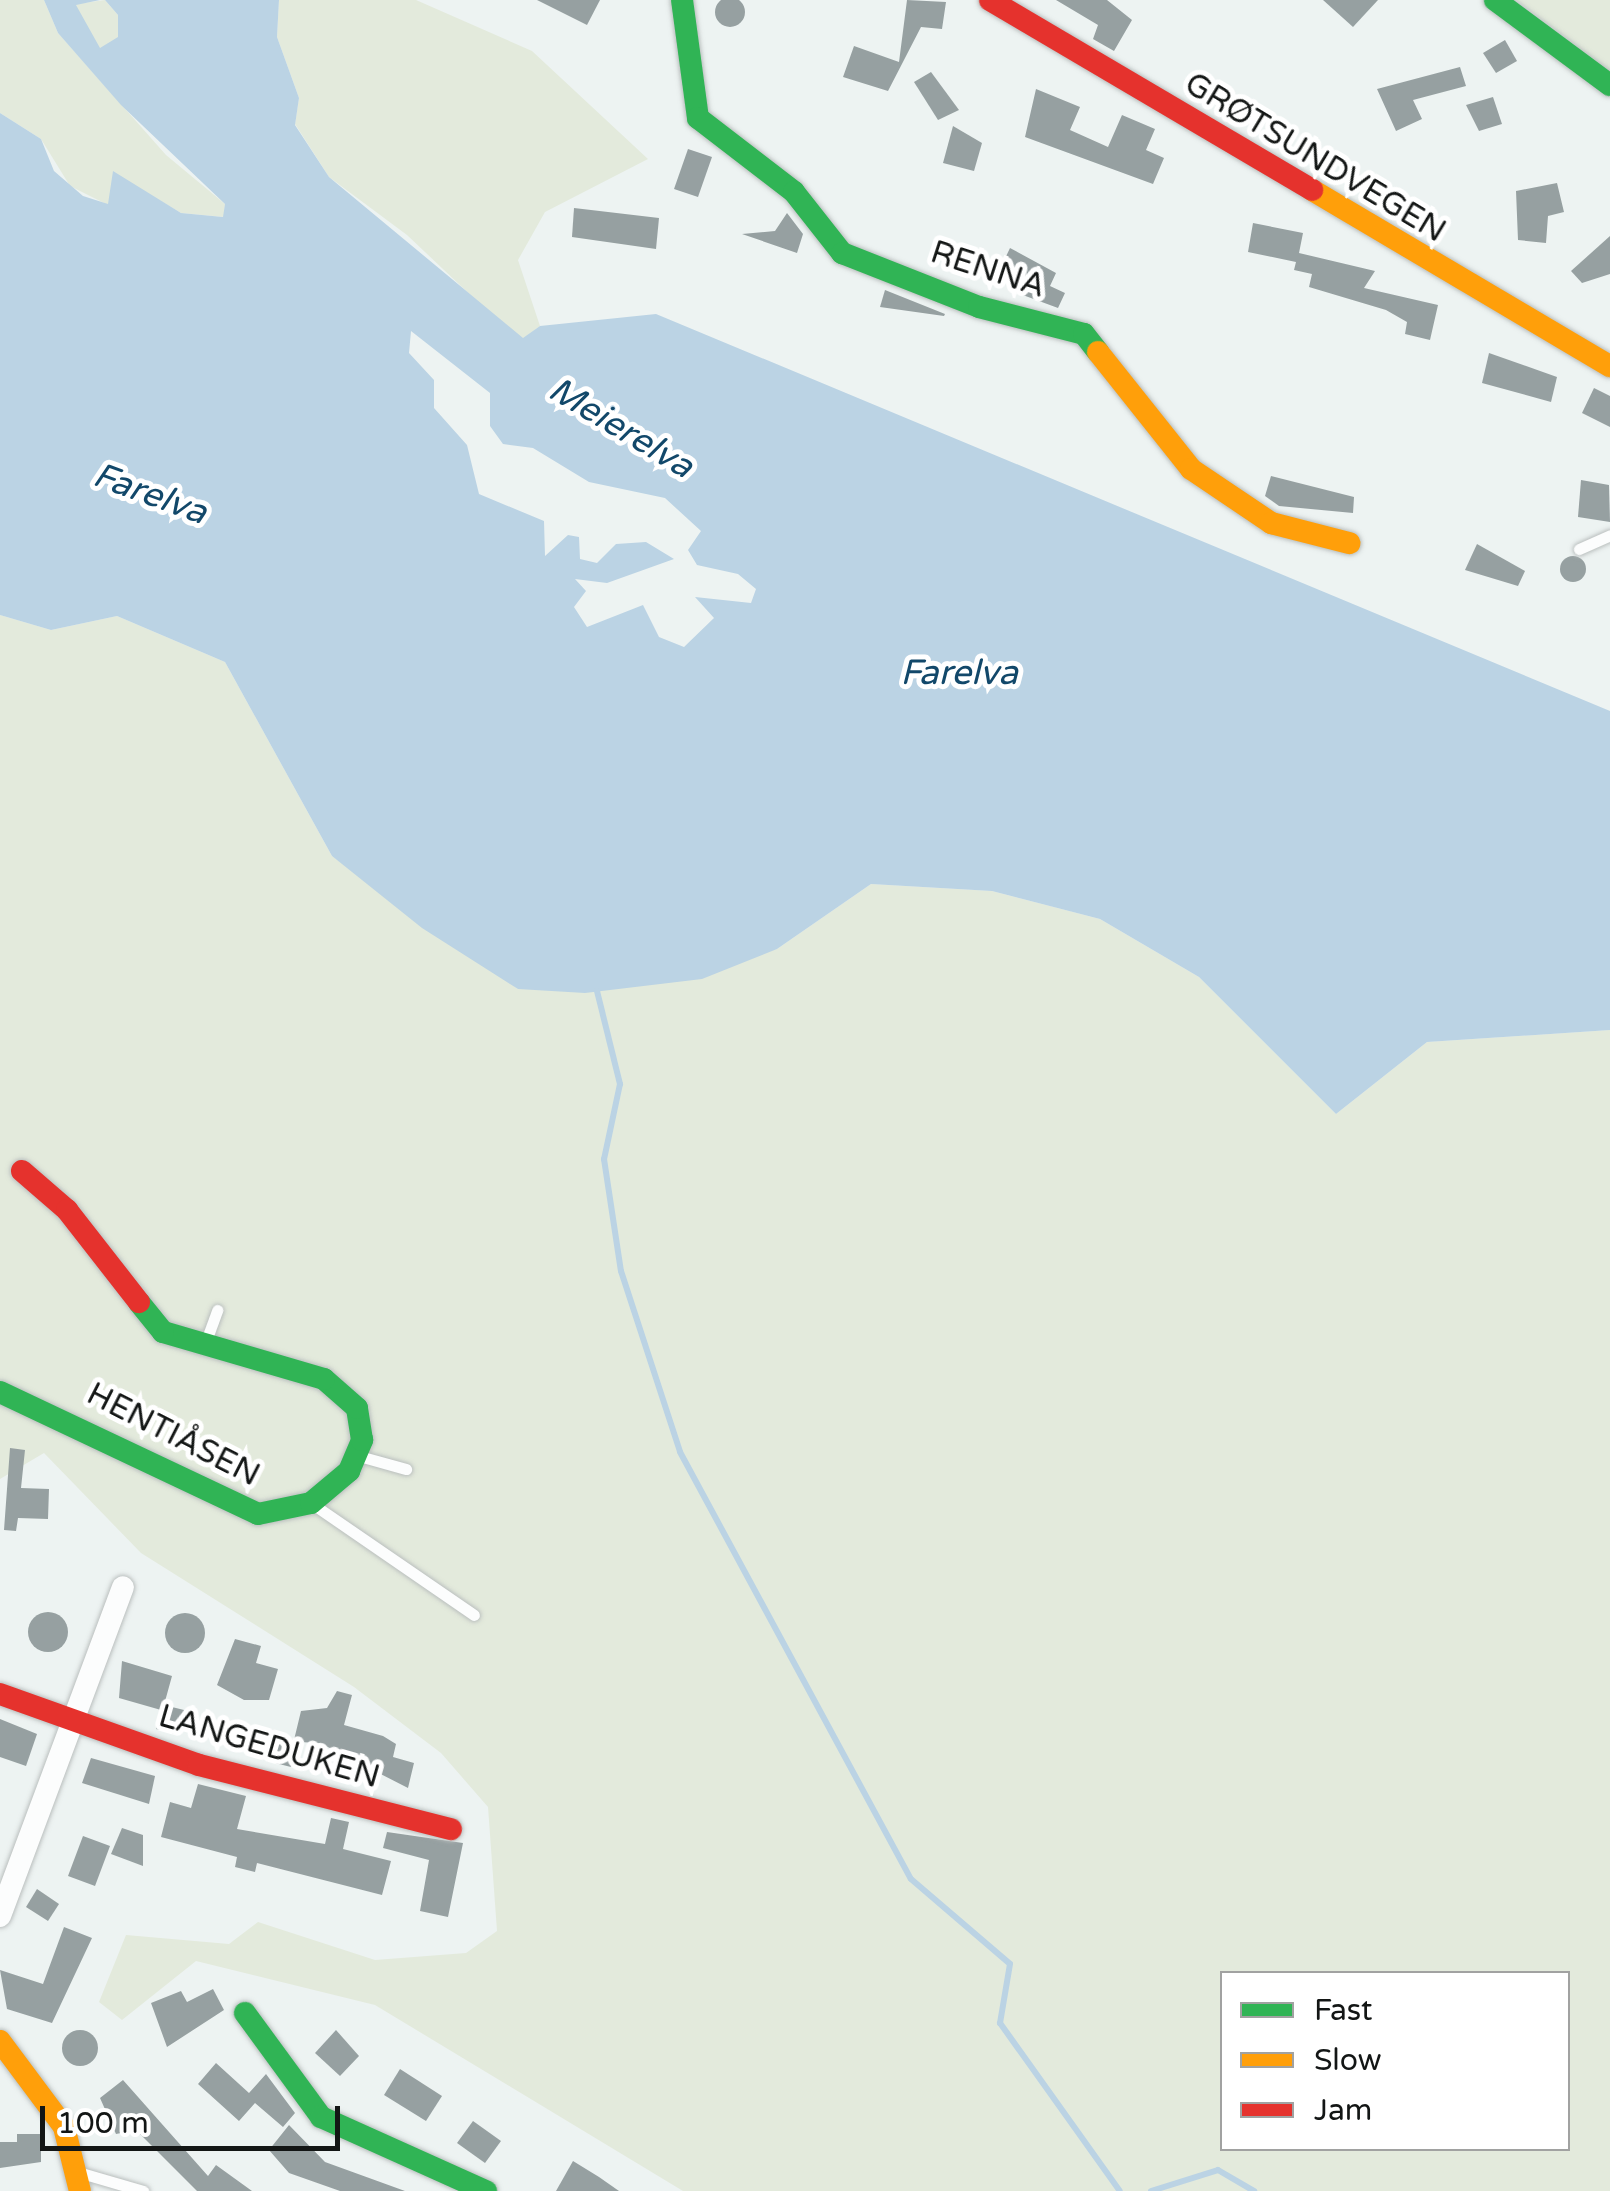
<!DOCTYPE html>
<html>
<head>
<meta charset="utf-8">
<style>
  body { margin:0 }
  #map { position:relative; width:1610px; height:2191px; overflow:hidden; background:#edf3f2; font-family:"Varela Round",sans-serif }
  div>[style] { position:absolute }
  .green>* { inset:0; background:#e3eadc }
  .water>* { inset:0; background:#bbd3e4 }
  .stream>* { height:6px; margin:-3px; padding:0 3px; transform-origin:3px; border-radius:3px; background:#bbd3e4 }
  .building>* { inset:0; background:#96a0a1 }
  .round { border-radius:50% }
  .roads { filter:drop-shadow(0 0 2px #babfbe) drop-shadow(0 0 2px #babfbe) }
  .lane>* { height:11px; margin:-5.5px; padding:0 5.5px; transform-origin:5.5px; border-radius:5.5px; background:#fcfdfd }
  .street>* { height:22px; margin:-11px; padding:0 11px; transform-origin:11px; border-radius:11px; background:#fcfdfd }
  .fast>* { height:22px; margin:-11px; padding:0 11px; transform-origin:11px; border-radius:11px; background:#30b455 }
  .slow>* { height:22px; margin:-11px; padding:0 11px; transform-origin:11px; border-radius:11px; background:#ff9f0a }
  .jam>* { height:22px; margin:-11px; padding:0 11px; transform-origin:11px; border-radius:11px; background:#e5322d }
  span { translate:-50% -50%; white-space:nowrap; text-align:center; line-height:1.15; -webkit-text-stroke:10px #fff; paint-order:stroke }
  .street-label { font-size:32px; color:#131615 }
  .water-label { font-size:35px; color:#12486a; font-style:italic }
  .legend { position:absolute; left:1220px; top:1971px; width:350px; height:180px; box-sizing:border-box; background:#fff; border:2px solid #a1a2a1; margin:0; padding:12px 18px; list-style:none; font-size:30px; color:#131615 }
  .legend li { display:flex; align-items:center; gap:20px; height:50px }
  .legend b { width:50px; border:2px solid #a1a2a1 }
  .scale { position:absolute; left:40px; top:2106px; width:300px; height:45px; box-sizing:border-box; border:5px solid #131615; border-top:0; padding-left:12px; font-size:30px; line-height:35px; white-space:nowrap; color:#131615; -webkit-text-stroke:8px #fff; paint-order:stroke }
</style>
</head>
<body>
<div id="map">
  <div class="green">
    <div style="clip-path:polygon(0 0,44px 0,58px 33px,166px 155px,225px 204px,224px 217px,181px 213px,119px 176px,108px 205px,70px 186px,41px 139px,0 113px)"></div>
    <div style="clip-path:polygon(105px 0,118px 15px,118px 38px,100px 49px,77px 20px,76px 4px)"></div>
    <div style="clip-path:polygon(279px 0,416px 0,532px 51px,648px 159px,545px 212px,518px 260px,540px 326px,523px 339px,499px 322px,407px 235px,329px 177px,295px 124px,299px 98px,277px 37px)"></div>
    <div style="clip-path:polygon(1516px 0,1610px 0,1610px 71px)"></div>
    <div style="clip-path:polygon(evenodd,0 615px,51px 630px,117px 616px,225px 662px,332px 856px,518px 989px,620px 987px,777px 949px,871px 884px,992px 891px,1100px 919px,1199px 977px,1336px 1114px,1427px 1042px,1610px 1030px,1610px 2191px,683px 2191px,375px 2005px,196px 1961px,122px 2020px,99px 2002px,126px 1935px,229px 1944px,258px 1922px,375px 1960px,466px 1953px,497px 1931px,488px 1807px,441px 1753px,354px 1687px,141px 1553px,44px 1453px,0 1479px,0 615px,1222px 1974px,1568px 1974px,1568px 2148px,1222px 2148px,1222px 1974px)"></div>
  </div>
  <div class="water">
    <div style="clip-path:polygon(evenodd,44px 0,100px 0,76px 5px,100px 48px,118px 37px,118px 15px,105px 0,279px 0,277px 37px,299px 98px,295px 125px,329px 177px,523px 338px,540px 326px,656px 314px,1610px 711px,1610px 1030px,1427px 1042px,1336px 1114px,1199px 977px,1100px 919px,992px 891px,871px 884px,777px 949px,702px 979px,585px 993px,518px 989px,422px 928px,332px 856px,225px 662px,117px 616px,51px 630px,0 615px,0 113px,41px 139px,54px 171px,83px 196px,108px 204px,113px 171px,181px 213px,223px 217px,225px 204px,121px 105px,58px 33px,44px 0,411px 331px,490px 393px,490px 426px,503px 444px,533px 448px,589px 482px,665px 498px,701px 531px,688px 550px,697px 565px,738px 574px,756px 589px,751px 603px,695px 597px,714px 618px,684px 647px,659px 637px,643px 605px,587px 627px,574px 607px,586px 591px,575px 579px,607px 583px,674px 559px,646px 542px,616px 544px,597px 563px,580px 559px,579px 537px,568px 535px,545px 556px,544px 521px,479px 494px,467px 445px,434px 408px,434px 380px,409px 353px,411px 331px)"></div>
  </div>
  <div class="stream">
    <div style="left:597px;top:991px;width:96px;rotate:76.1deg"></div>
    <div style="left:620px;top:1084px;width:77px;rotate:102deg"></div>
    <div style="left:604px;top:1159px;width:113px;rotate:81.4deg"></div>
    <div style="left:621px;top:1271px;width:190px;rotate:71.9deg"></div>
    <div style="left:680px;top:1452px;width:485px;rotate:61.6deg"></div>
    <div style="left:911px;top:1879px;width:130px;rotate:40.6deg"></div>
    <div style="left:1010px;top:1964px;width:60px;rotate:99.6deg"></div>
    <div style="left:1000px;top:2023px;width:206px;rotate:54.5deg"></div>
    <div style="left:1151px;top:2191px;width:70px;rotate:-17.4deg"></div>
    <div style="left:1218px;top:2170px;width:42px;rotate:30.3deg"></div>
  </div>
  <div class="building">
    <div class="round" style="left:715px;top:-3px;width:30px;height:30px"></div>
    <div style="clip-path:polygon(537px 0,600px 0,587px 25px)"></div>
    <div style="clip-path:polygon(907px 0,946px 2px,942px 29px,921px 27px,888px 91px,843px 77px,854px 46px,899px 62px)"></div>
    <div style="clip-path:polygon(1056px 0,1107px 0,1132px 20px,1114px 51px,1093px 39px,1098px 25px)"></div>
    <div style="clip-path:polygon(1323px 0,1378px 0,1353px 27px)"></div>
    <div style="clip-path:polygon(1505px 40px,1517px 61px,1496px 73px,1483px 53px)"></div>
    <div style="clip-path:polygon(1460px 67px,1466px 86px,1413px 100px,1422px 119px,1396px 131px,1377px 89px)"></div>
    <div style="clip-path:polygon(931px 72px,959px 110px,938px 120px,914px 82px)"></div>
    <div style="clip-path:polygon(1036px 89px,1080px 107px,1070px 130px,1108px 147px,1122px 115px,1155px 129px,1146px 150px,1164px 158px,1153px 184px,1025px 137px)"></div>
    <div style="clip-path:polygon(1493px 97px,1502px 124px,1479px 131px,1466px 105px)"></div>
    <div style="clip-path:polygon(953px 126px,982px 143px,974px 171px,943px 163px)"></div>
    <div style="clip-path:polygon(688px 149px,712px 157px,698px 197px,674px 189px)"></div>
    <div style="clip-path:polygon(1557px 183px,1564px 212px,1548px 216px,1546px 243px,1518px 240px,1516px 191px)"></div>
    <div style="clip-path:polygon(574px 208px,659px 218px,656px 249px,572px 237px)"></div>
    <div style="clip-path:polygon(787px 213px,803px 234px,797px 253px,742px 234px,775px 231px)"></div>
    <div style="clip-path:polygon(1253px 223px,1303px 233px,1299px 253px,1375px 271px,1364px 288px,1438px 305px,1430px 340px,1405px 334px,1407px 322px,1386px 310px,1309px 287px,1312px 274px,1294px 270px,1296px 262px,1248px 252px)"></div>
    <div style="clip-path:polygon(1610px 236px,1610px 274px,1582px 283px,1571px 271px)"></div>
    <div style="clip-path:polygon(1010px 248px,1056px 273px,1050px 286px,1065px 293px,1058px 308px,1012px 291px,1019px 275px,1001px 267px)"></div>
    <div style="clip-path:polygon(885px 290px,945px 314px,944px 316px,880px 307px)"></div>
    <div style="clip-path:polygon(1489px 353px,1557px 377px,1551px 402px,1482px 383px)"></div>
    <div style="clip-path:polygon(1594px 388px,1610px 396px,1610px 427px,1582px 413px)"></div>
    <div style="clip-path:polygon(1271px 476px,1354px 497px,1353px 513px,1279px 506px,1265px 496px)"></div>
    <div style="clip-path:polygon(1581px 480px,1609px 485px,1610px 522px,1578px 517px)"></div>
    <div style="clip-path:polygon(1477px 544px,1525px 571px,1518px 586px,1465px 570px)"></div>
    <div class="round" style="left:1560px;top:556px;width:26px;height:26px"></div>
    <div style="clip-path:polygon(10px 1448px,25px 1450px,21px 1488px,49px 1489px,48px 1519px,18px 1518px,16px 1531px,4px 1530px)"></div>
    <div class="round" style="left:28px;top:1612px;width:40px;height:40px"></div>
    <div class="round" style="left:165px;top:1613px;width:40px;height:40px"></div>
    <div style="clip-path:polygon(235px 1639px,261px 1646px,256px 1663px,278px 1669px,269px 1700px,244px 1700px,217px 1685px)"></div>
    <div style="clip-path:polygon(122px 1661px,172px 1676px,164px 1705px,184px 1710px,178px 1735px,156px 1729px,161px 1710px,119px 1698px)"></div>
    <div style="clip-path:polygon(337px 1691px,352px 1695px,344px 1725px,383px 1736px,396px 1744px,393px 1757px,414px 1763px,408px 1788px,320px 1743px,298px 1742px,291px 1767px,267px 1761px,274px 1735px,294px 1740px,301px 1711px,327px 1708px)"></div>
    <div style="clip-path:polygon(0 1719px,37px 1734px,26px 1766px,0 1757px)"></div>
    <div style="clip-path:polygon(91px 1758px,155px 1776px,149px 1804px,82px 1783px)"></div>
    <div style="clip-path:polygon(198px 1784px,246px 1796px,237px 1829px,325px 1844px,331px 1818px,349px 1822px,343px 1849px,391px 1861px,382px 1895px,257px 1863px,255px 1872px,235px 1867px,237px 1857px,161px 1837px,170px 1802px,191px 1808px)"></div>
    <div style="clip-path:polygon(122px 1828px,143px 1835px,143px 1866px,111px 1854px)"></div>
    <div style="clip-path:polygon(387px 1832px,463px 1843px,448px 1917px,420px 1911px,429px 1860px,383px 1848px)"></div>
    <div style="clip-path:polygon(83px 1836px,110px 1846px,95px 1886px,68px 1876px)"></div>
    <div style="clip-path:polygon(37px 1889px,59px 1904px,48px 1921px,26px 1907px)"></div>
    <div style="clip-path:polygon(64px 1927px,92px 1938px,52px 2023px,7px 2009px,0 1970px,43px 1984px)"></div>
    <div style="clip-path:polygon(213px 1989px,224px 2010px,167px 2047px,151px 2003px,181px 1991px,187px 2002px)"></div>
    <div class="round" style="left:62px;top:2030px;width:36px;height:36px"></div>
    <div style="clip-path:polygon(336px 2030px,359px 2056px,340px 2076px,315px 2053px)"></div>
    <div style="clip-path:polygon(216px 2063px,249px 2093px,266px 2074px,295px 2113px,283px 2127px,255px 2103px,239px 2121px,198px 2084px)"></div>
    <div style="clip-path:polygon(400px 2069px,442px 2096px,426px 2121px,384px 2095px)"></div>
    <div style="clip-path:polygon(123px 2080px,208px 2176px,216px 2165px,252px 2191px,197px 2191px,136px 2130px,116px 2134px,100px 2098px)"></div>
    <div style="clip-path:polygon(473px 2121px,501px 2141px,485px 2163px,457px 2143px)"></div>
    <div style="clip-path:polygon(289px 2125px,325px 2162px,405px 2191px,340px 2191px,289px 2173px,269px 2150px)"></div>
    <div style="clip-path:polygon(17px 2134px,41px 2134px,41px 2162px,0 2168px,0 2142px,17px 2142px)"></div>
    <div style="clip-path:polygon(573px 2161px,599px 2177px,619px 2191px,556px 2191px)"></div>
  </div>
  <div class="roads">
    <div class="lane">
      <div style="left:1579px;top:549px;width:34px;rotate:-24deg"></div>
      <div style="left:206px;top:1341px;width:33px;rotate:-70deg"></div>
      <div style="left:359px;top:1456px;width:49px;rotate:15.5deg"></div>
      <div style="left:314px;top:1505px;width:194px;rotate:34.5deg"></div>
      <div style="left:78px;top:2172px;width:68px;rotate:16.3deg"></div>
    </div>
    <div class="street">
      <div style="left:0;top:1916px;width:351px;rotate:-69.5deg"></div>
    </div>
    <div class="fast">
      <div style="left:682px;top:0;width:119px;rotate:82.3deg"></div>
      <div style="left:698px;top:118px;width:121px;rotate:37.6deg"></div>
      <div style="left:794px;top:192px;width:78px;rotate:51.8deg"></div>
      <div style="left:842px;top:253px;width:147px;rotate:21.5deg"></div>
      <div style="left:979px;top:307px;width:108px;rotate:14.4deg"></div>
      <div style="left:1084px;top:334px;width:23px;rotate:52deg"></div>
      <div style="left:1495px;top:0;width:143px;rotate:36.5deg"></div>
      <div style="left:0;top:1392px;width:285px;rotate:25.3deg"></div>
      <div style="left:258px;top:1514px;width:54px;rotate:-11.7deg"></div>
      <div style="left:311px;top:1503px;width:50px;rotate:-40.1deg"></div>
      <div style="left:349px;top:1471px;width:34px;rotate:-67deg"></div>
      <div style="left:362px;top:1440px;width:32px;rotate:-99deg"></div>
      <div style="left:357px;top:1408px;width:44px;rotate:-138.7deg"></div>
      <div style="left:324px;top:1379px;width:168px;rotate:-163.7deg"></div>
      <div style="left:163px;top:1332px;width:38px;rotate:-129deg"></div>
      <div style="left:245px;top:2013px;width:129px;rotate:53.8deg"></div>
      <div style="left:321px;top:2117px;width:181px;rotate:24.2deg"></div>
    </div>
    <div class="slow">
      <div style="left:1312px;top:190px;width:346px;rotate:30.6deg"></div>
      <div style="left:1098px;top:352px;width:149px;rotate:51.5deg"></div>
      <div style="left:1191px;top:469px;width:97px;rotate:34deg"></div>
      <div style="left:1271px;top:523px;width:81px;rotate:14.4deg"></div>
      <div style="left:0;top:2041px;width:107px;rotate:53.3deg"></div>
      <div style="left:64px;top:2127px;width:66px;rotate:76deg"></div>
    </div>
    <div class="jam">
      <div style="left:990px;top:0;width:374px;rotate:30.5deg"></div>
      <div style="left:22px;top:1171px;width:60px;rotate:40.9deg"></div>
      <div style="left:67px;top:1210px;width:117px;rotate:52deg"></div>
      <div style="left:0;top:1694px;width:211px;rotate:19.6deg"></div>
      <div style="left:199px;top:1765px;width:260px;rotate:14.3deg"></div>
    </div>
  </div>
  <div class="street-label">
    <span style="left:1315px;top:158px;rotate:31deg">GRØTSUNDVEGEN</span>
    <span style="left:988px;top:270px;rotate:18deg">RENNA</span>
    <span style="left:173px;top:1435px;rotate:27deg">HENTIÅSEN</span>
    <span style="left:269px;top:1747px;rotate:16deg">LANGEDUKEN</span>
  </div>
  <div class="water-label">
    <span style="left:621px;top:428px;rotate:31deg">Meierelva</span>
    <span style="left:150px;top:494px;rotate:20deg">Farelva</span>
    <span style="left:959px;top:673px">Farelva</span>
  </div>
  <ul class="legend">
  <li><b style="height:12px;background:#30b455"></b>Fast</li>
  <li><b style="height:12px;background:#ff9f0a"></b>Slow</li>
  <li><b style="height:12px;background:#e5322d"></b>Jam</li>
  </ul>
  <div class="scale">100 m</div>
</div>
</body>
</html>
